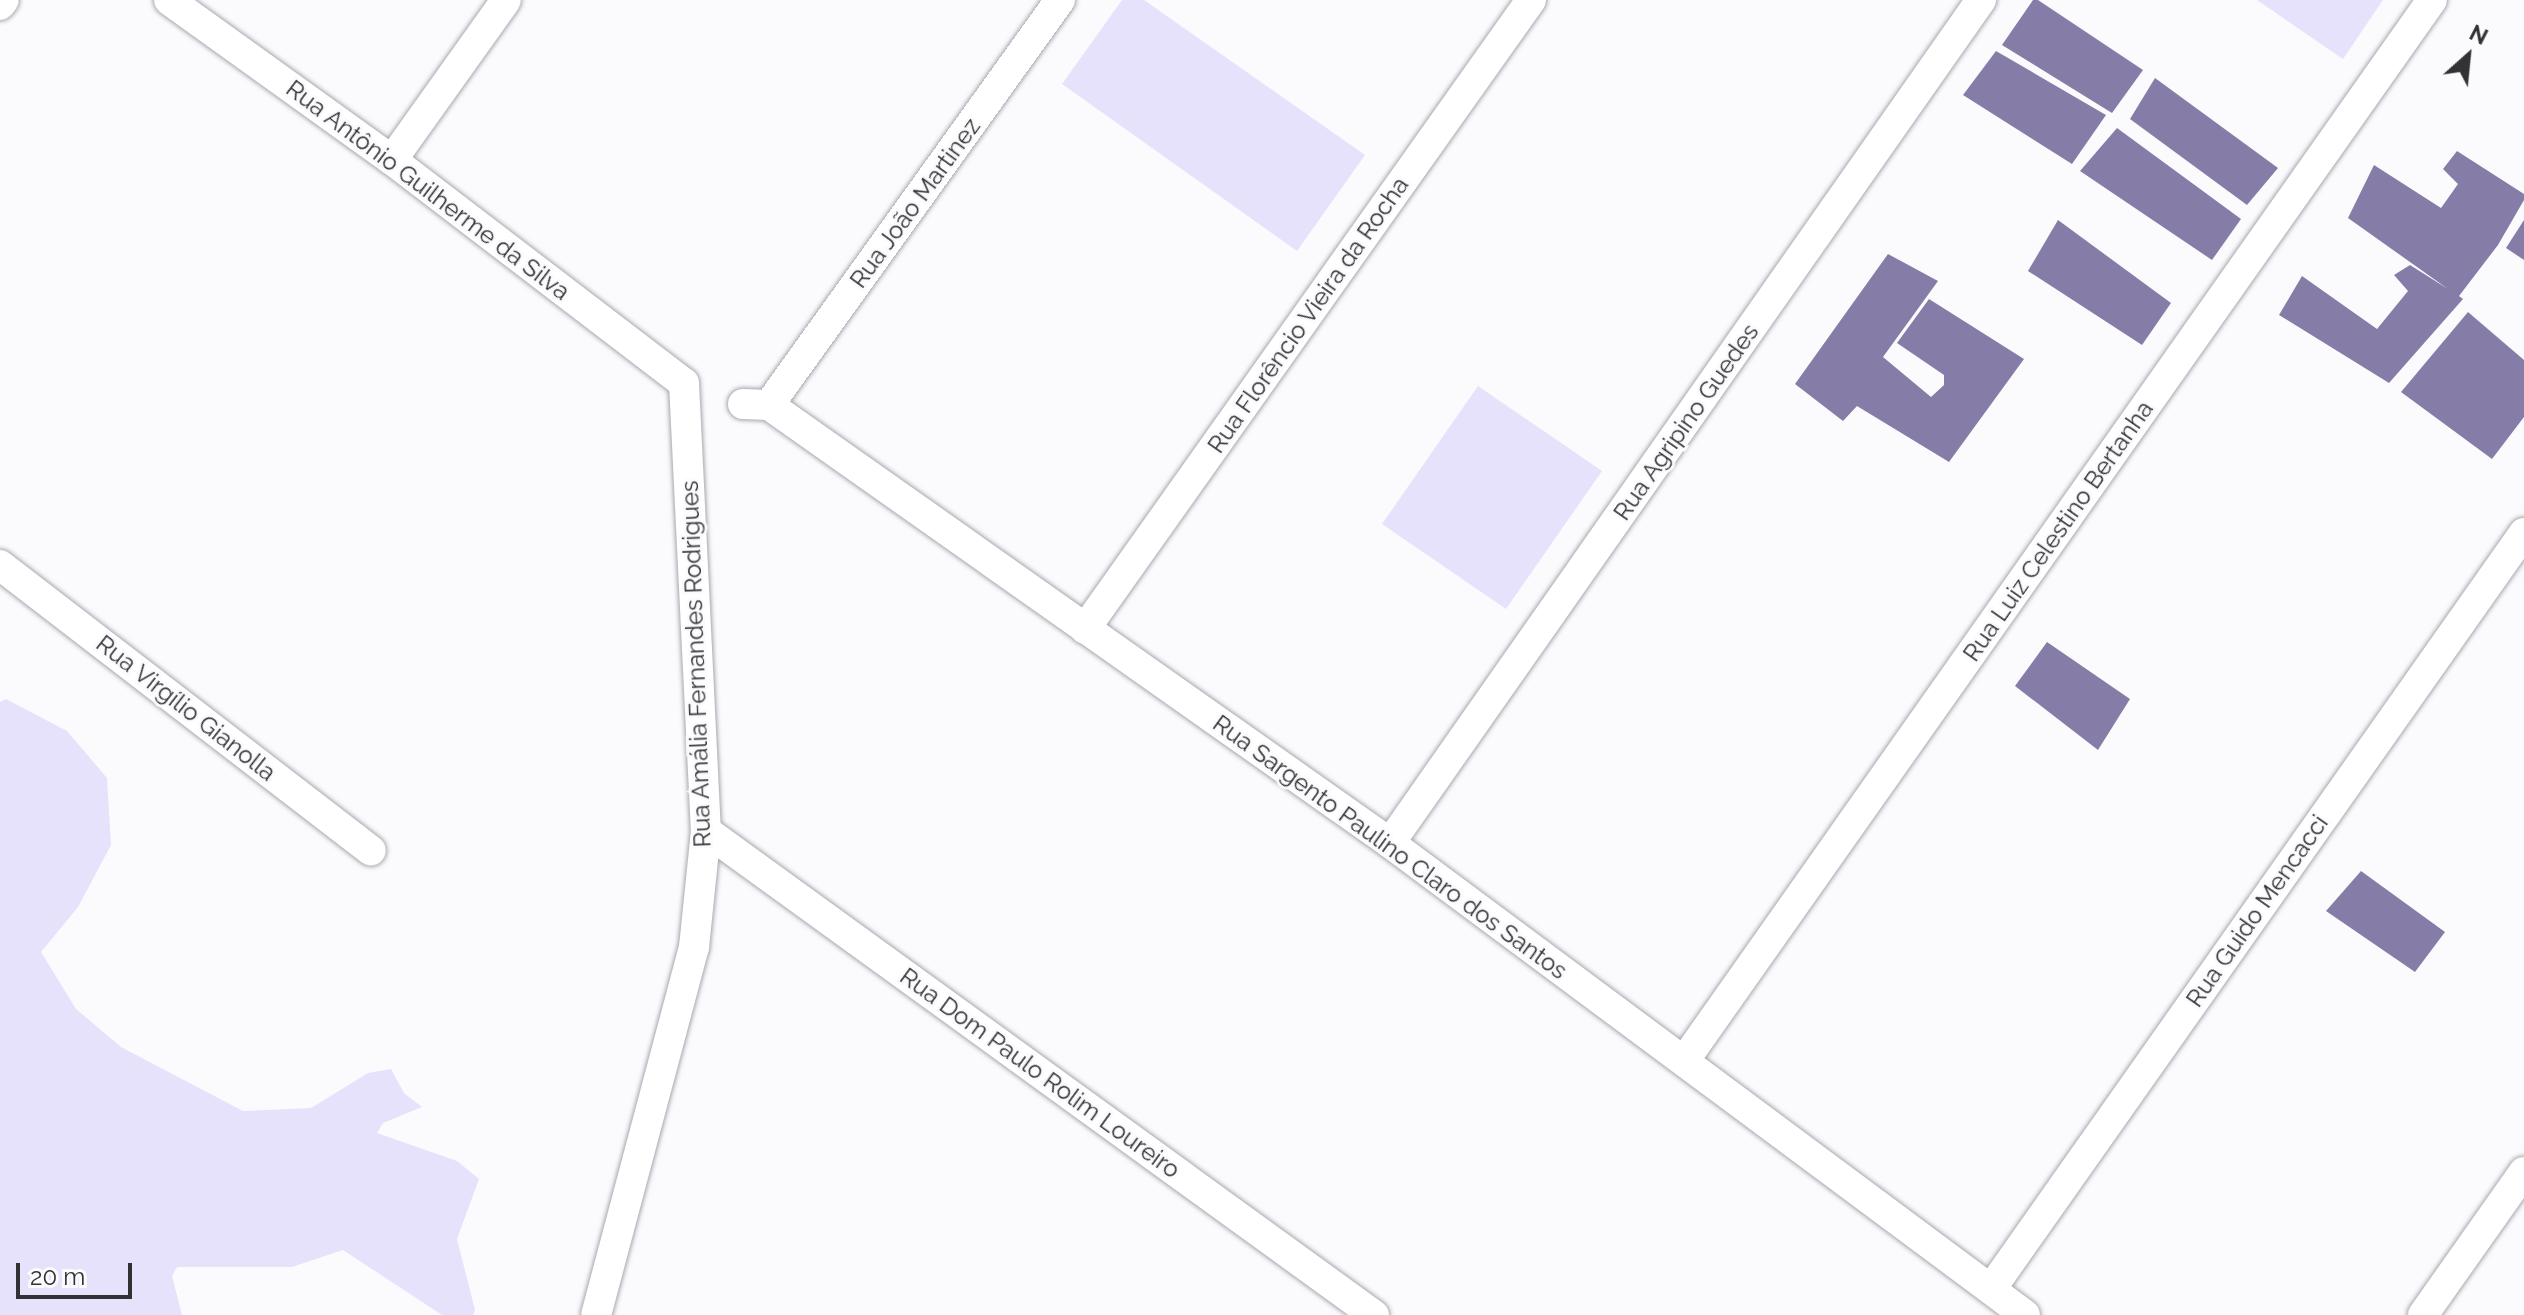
<!DOCTYPE html>
<html>
<head>
<meta charset="utf-8">
<style>
  body { margin:0 }
  #map { position:relative; width:2524px; height:1315px; overflow:hidden; background:#fbfbfe; font-family:Raleway,sans-serif }
  div>[style] { position:absolute }
  .green>* { inset:0; background:#e6e2fc }
  .building>* { inset:0; background:#857da7 }
  .roads { filter:drop-shadow(0 0 2px #a8a7af) drop-shadow(0 0 2px #a8a7af) }
  .minor>* { height:30px; margin:-15px; padding:0 15px; transform-origin:15px; border-radius:15px; background:#fff }
  span { translate:-50% -50%; white-space:nowrap; text-align:center; line-height:1.15; -webkit-text-stroke:6px #fbfbfe; paint-order:stroke }
  .street-label { font-size:24px; color:#323235 }
  .north { position:absolute; left:2428px; top:16px; width:80px; height:80px; -webkit-text-stroke:6px #fbfbfe; paint-order:stroke; rotate:27deg; font-size:22px; font-weight:700; line-height:32px; text-align:center; color:#323235 }
  .north::after { content:''; display:block; margin:auto; width:28px; height:36px; background:#323235; clip-path:polygon(50% 0,100% 100%,50% 72%,0 100%) }
  .scale { position:absolute; left:16px; top:1263px; width:116px; height:36px; box-sizing:border-box; border:4px solid #323235; border-top:0; padding-left:10px; font-size:24px; line-height:28px; white-space:nowrap; color:#323235; -webkit-text-stroke:6px #fbfbfe; paint-order:stroke }
</style>
</head>
<body>
<div id="map">
  <div class="green">
    <div style="clip-path:polygon(1122px 0,1144px 0,1365px 155px,1297px 251px,1062px 84px)"></div>
    <div style="clip-path:polygon(2257px 0,2383px 0,2343px 59px)"></div>
    <div style="clip-path:polygon(1478px 386px,1602px 471px,1506px 609px,1382px 524px)"></div>
    <div style="clip-path:polygon(6px 699px,67px 731px,107px 778px,111px 845px,78px 907px,41px 952px,76px 1009px,121px 1047px,243px 1111px,311px 1108px,368px 1073px,391px 1069px,404px 1093px,422px 1107px,383px 1123px,377px 1133px,457px 1161px,479px 1179px,457px 1239px,475px 1310px,473px 1315px,442px 1315px,343px 1250px,292px 1267px,177px 1267px,172px 1276px,182px 1315px,0 1315px,0 702px)"></div>
  </div>
  <div class="building">
    <div style="clip-path:polygon(2033px 0,2038px 0,2143px 70px,2112px 113px,2002px 45px)"></div>
    <div style="clip-path:polygon(1996px 51px,2106px 115px,2072px 164px,1963px 95px)"></div>
    <div style="clip-path:polygon(2155px 78px,2278px 168px,2247px 205px,2130px 119px)"></div>
    <div style="clip-path:polygon(2117px 128px,2241px 219px,2212px 260px,2080px 171px)"></div>
    <div style="clip-path:polygon(2457px 151px,2524px 194px,2524px 200px,2498px 245px,2459px 296px,2463px 299px,2389px 383px,2279px 315px,2302px 276px,2377px 329px,2408px 291px,2394px 275px,2410px 265px,2448px 289px,2348px 218px,2374px 165px,2441px 208px,2458px 184px,2443px 169px)"></div>
    <div style="clip-path:polygon(2058px 220px,2171px 303px,2142px 345px,2028px 271px)"></div>
    <div style="clip-path:polygon(2524px 220px,2524px 260px,2506px 248px)"></div>
    <div style="clip-path:polygon(1888px 254px,1938px 281px,1883px 357px,1931px 397px,1944px 385px,1944px 375px,1897px 343px,1929px 299px,2024px 359px,1949px 462px,1857px 406px,1843px 421px,1795px 384px)"></div>
    <div style="clip-path:polygon(2468px 312px,2524px 360px,2524px 417px,2492px 459px,2401px 392px)"></div>
    <div style="clip-path:polygon(2047px 642px,2130px 699px,2098px 750px,2015px 686px)"></div>
    <div style="clip-path:polygon(2361px 871px,2445px 932px,2415px 972px,2326px 911px)"></div>
  </div>
  <div class="roads">
    <div class="minor">
      <div style="left:169px;top:0;width:274px;rotate:35.7deg"></div>
      <div style="left:392px;top:160px;width:367px;rotate:37.4deg"></div>
      <div style="left:684px;top:383px;width:449px;rotate:87.2deg"></div>
      <div style="left:706px;top:831px;width:117px;rotate:95.9deg"></div>
      <div style="left:694px;top:947px;width:381px;rotate:104.9deg"></div>
      <div style="left:0;top:5px;width:6px;rotate:-51deg"></div>
      <div style="left:392px;top:160px;width:196px;rotate:-54.5deg"></div>
      <div style="left:743px;top:404px;width:26px;rotate:2deg"></div>
      <div style="left:769px;top:405px;width:760px;rotate:35.2deg"></div>
      <div style="left:1390px;top:843px;width:791px;rotate:36.62deg"></div>
      <div style="left:769px;top:405px;width:499px;rotate:-54.3deg"></div>
      <div style="left:0;top:565px;width:468px;rotate:37.6deg"></div>
      <div style="left:1085px;top:629px;width:771px;rotate:-54.66deg"></div>
      <div style="left:706px;top:831px;width:825px;rotate:35.93deg"></div>
      <div style="left:1390px;top:843px;width:1030px;rotate:-54.97deg"></div>
      <div style="left:1684px;top:1061px;width:1298px;rotate:-54.82deg"></div>
      <div style="left:1991px;top:1289px;width:925px;rotate:-54.82deg"></div>
      <div style="left:2423px;top:1315px;width:175px;rotate:-54.8deg"></div>
    </div>
  </div>
  <div class="street-label">
    <span style="left:428px;top:190px;rotate:37deg">Rua Antônio Guilherme da Silva</span>
    <span style="left:915px;top:203px;rotate:-54deg">Rua João Martinez</span>
    <span style="left:1308px;top:315px;rotate:-55deg">Rua Florêncio Vieira da Rocha</span>
    <span style="left:1686px;top:422px;rotate:-55deg">Rua Agripino Guedes</span>
    <span style="left:2058px;top:531px;rotate:-55deg">Rua Luiz Celestino Bertanha</span>
    <span style="left:696px;top:664px;rotate:-92deg">Rua Amália Fernandes Rodrigues</span>
    <span style="left:186px;top:708px;rotate:38deg">Rua Virgílio Gianolla</span>
    <span style="left:1390px;top:847px;rotate:36deg">Rua Sargento Paulino Claro dos Santos</span>
    <span style="left:2257px;top:911px;rotate:-55deg">Rua Guido Mencacci</span>
    <span style="left:1040px;top:1073px;rotate:36deg">Rua Dom Paulo Rolim Loureiro</span>
  </div>
  <div class="north">N</div>
  <div class="scale">20 m</div>
</div>
</body>
</html>
